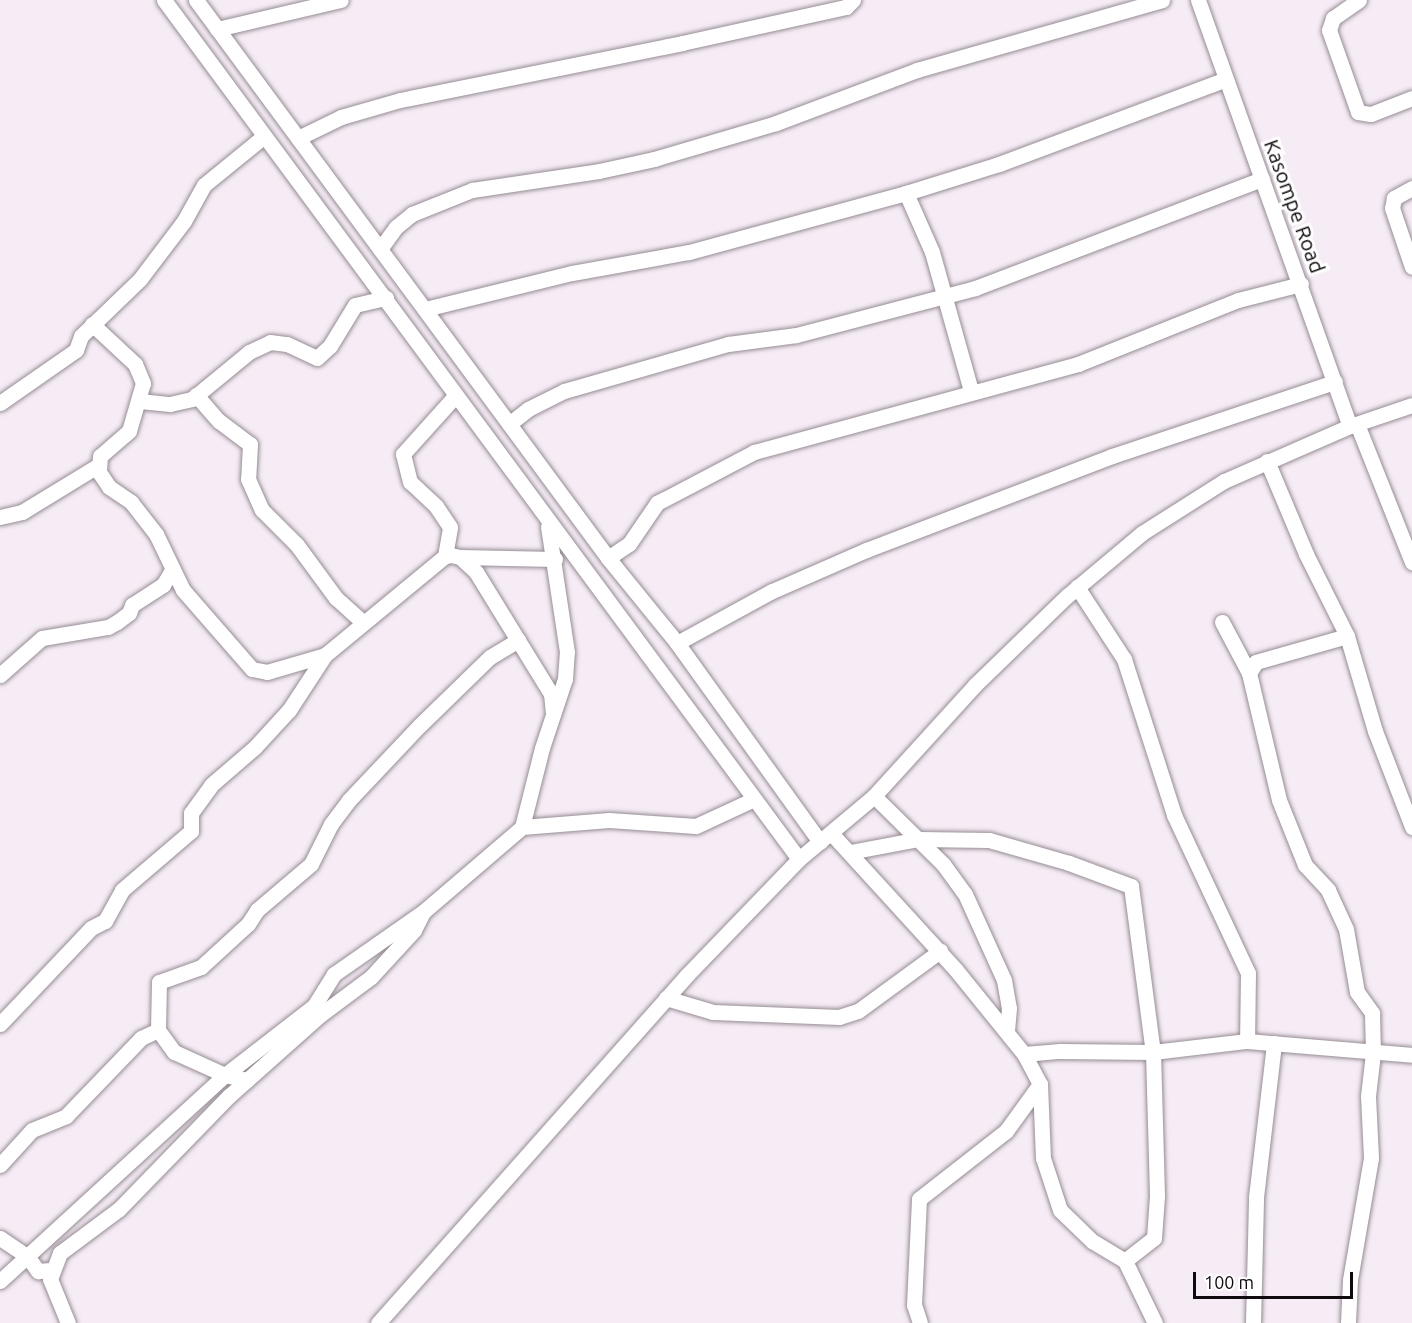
<!DOCTYPE html>
<html>
<head>
<meta charset="utf-8">
<style>
  body { margin:0 }
  #map { position:relative; width:1412px; height:1323px; overflow:hidden; background:#f6ecf5; font-family:Ubuntu,sans-serif }
  div>[style] { position:absolute }
  .roads { filter:drop-shadow(0 0 2px #958c94) drop-shadow(0 0 2px #958c94) }
  .minor>* { height:15px; margin:-7.5px; padding:0 7.5px; transform-origin:7.5px; border-radius:7.5px; background:#fff }
  span { translate:-50% -50%; white-space:nowrap; text-align:center; line-height:1.15; -webkit-text-stroke:6px #fff; paint-order:stroke }
  .street-label { font-size:21px; color:#0e0a0d }
  .scale { position:absolute; left:1193px; top:1272px; width:160px; height:27px; box-sizing:border-box; border:3px solid #0e0a0d; border-top:0; padding-left:8px; font-size:18px; line-height:21px; white-space:nowrap; color:#0e0a0d; -webkit-text-stroke:4px #fff; paint-order:stroke }
</style>
</head>
<body>
<div id="map">
  <div class="roads">
    <div class="minor">
      <div style="left:164px;top:0;width:1068px;rotate:53.53deg"></div>
      <div style="left:196px;top:0;width:694px;rotate:53.56deg"></div>
      <div style="left:608px;top:558px;width:109px;rotate:50.9deg"></div>
      <div style="left:677px;top:643px;width:245px;rotate:54.3deg"></div>
      <div style="left:1198px;top:0;width:452px;rotate:70.4deg"></div>
      <div style="left:1359px;top:0;width:32px;rotate:145deg"></div>
      <div style="left:1333px;top:18px;width:13px;rotate:108deg"></div>
      <div style="left:1329px;top:30px;width:87px;rotate:70.5deg"></div>
      <div style="left:1358px;top:112px;width:13px;rotate:9deg"></div>
      <div style="left:1371px;top:114px;width:44px;rotate:-21.3deg"></div>
      <div style="left:217px;top:29px;width:127px;rotate:-13.2deg"></div>
      <div style="left:298px;top:138px;width:48px;rotate:-26deg"></div>
      <div style="left:341px;top:117px;width:61px;rotate:-16.1deg"></div>
      <div style="left:400px;top:100px;width:288px;rotate:-11.4deg"></div>
      <div style="left:682px;top:43px;width:168px;rotate:-12.4deg"></div>
      <div style="left:846px;top:7px;width:10px;rotate:-45deg"></div>
      <div style="left:1412px;top:188px;width:21px;rotate:151deg"></div>
      <div style="left:1394px;top:198px;width:10px;rotate:101deg"></div>
      <div style="left:1392px;top:208px;width:62px;rotate:71.3deg"></div>
      <div style="left:906px;top:193px;width:64px;rotate:66.2deg"></div>
      <div style="left:932px;top:252px;width:144px;rotate:74.3deg"></div>
      <div style="left:380px;top:249px;width:27px;rotate:-54deg"></div>
      <div style="left:396px;top:227px;width:21px;rotate:-39deg"></div>
      <div style="left:412px;top:214px;width:65px;rotate:-21.8deg"></div>
      <div style="left:472px;top:190px;width:128px;rotate:-8.5deg"></div>
      <div style="left:599px;top:171px;width:56px;rotate:-12.3deg"></div>
      <div style="left:654px;top:159px;width:127px;rotate:-16.4deg"></div>
      <div style="left:776px;top:123px;width:151px;rotate:-20.6deg"></div>
      <div style="left:917px;top:70px;width:255px;rotate:-15.9deg"></div>
      <div style="left:425px;top:309px;width:151px;rotate:-13.8deg"></div>
      <div style="left:572px;top:273px;width:119px;rotate:-10.2deg"></div>
      <div style="left:689px;top:252px;width:225px;rotate:-15.2deg"></div>
      <div style="left:906px;top:193px;width:97px;rotate:-17.3deg"></div>
      <div style="left:999px;top:164px;width:242px;rotate:-20.5deg"></div>
      <div style="left:92px;top:324px;width:59px;rotate:42.9deg"></div>
      <div style="left:135px;top:364px;width:21px;rotate:67deg"></div>
      <div style="left:143px;top:383px;width:50px;rotate:106.3deg"></div>
      <div style="left:129px;top:431px;width:38px;rotate:139deg"></div>
      <div style="left:100px;top:456px;width:16px;rotate:94deg"></div>
      <div style="left:99px;top:472px;width:18px;rotate:56deg"></div>
      <div style="left:109px;top:487px;width:27px;rotate:34deg"></div>
      <div style="left:131px;top:502px;width:41px;rotate:52deg"></div>
      <div style="left:156px;top:534px;width:62px;rotate:64.3deg"></div>
      <div style="left:183px;top:590px;width:105px;rotate:48.9deg"></div>
      <div style="left:252px;top:669px;width:15px;rotate:11deg"></div>
      <div style="left:267px;top:672px;width:60px;rotate:-16.3deg"></div>
      <div style="left:325px;top:655px;width:156px;rotate:-39.5deg"></div>
      <div style="left:445px;top:556px;width:6px;rotate:-9deg"></div>
      <div style="left:451px;top:555px;width:9px;rotate:13deg"></div>
      <div style="left:460px;top:557px;width:22px;rotate:43deg"></div>
      <div style="left:476px;top:572px;width:143px;rotate:58.4deg"></div>
      <div style="left:551px;top:694px;width:20px;rotate:84deg"></div>
      <div style="left:196px;top:395px;width:35px;rotate:49deg"></div>
      <div style="left:219px;top:421px;width:39px;rotate:37deg"></div>
      <div style="left:250px;top:444px;width:35px;rotate:93deg"></div>
      <div style="left:248px;top:479px;width:34px;rotate:66deg"></div>
      <div style="left:262px;top:510px;width:49px;rotate:45deg"></div>
      <div style="left:297px;top:545px;width:66px;rotate:53.7deg"></div>
      <div style="left:336px;top:598px;width:36px;rotate:42deg"></div>
      <div style="left:140px;top:401px;width:30px;rotate:6deg"></div>
      <div style="left:170px;top:404px;width:23px;rotate:-13deg"></div>
      <div style="left:192px;top:399px;width:74px;rotate:-39.5deg"></div>
      <div style="left:249px;top:352px;width:23px;rotate:-25deg"></div>
      <div style="left:270px;top:342px;width:17px;rotate:7deg"></div>
      <div style="left:287px;top:344px;width:33px;rotate:25deg"></div>
      <div style="left:317px;top:358px;width:18px;rotate:-43deg"></div>
      <div style="left:330px;top:346px;width:48px;rotate:-58.6deg"></div>
      <div style="left:355px;top:305px;width:32px;rotate:-13deg"></div>
      <div style="left:0;top:403px;width:93px;rotate:-34.9deg"></div>
      <div style="left:76px;top:350px;width:15px;rotate:-70deg"></div>
      <div style="left:81px;top:336px;width:82px;rotate:-44deg"></div>
      <div style="left:140px;top:279px;width:73px;rotate:-52.8deg"></div>
      <div style="left:184px;top:221px;width:41px;rotate:-60.9deg"></div>
      <div style="left:204px;top:185px;width:77px;rotate:-39.2deg"></div>
      <div style="left:509px;top:424px;width:24px;rotate:-38deg"></div>
      <div style="left:528px;top:409px;width:40px;rotate:-26.6deg"></div>
      <div style="left:564px;top:391px;width:171px;rotate:-16deg"></div>
      <div style="left:728px;top:344px;width:69px;rotate:-7.5deg"></div>
      <div style="left:796px;top:335px;width:185px;rotate:-14.7deg"></div>
      <div style="left:975px;top:288px;width:307px;rotate:-20.8deg"></div>
      <div style="left:1357px;top:424px;width:149px;rotate:68.3deg"></div>
      <div style="left:1267px;top:461px;width:101px;rotate:67.2deg"></div>
      <div style="left:1306px;top:554px;width:92px;rotate:63.4deg"></div>
      <div style="left:1347px;top:636px;width:99px;rotate:73.6deg"></div>
      <div style="left:1375px;top:731px;width:103px;rotate:68.9deg"></div>
      <div style="left:0;top:517px;width:23px;rotate:-13deg"></div>
      <div style="left:22px;top:512px;width:88px;rotate:-31.5deg"></div>
      <div style="left:445px;top:556px;width:29px;rotate:-80deg"></div>
      <div style="left:450px;top:527px;width:25px;rotate:-124deg"></div>
      <div style="left:436px;top:506px;width:35px;rotate:-137deg"></div>
      <div style="left:410px;top:482px;width:29px;rotate:-104deg"></div>
      <div style="left:403px;top:454px;width:79px;rotate:-48.1deg"></div>
      <div style="left:460px;top:557px;width:95px;rotate:1.2deg"></div>
      <div style="left:608px;top:558px;width:25px;rotate:-34deg"></div>
      <div style="left:629px;top:544px;width:50px;rotate:-55.7deg"></div>
      <div style="left:657px;top:503px;width:110px;rotate:-27.7deg"></div>
      <div style="left:754px;top:452px;width:336px;rotate:-15.2deg"></div>
      <div style="left:1078px;top:364px;width:172px;rotate:-21.8deg"></div>
      <div style="left:1238px;top:300px;width:65px;rotate:-14.3deg"></div>
      <div style="left:1077px;top:587px;width:86px;rotate:56.9deg"></div>
      <div style="left:1124px;top:659px;width:164px;rotate:72.2deg"></div>
      <div style="left:1174px;top:815px;width:174px;rotate:64.9deg"></div>
      <div style="left:1248px;top:973px;width:68px;rotate:90.8deg"></div>
      <div style="left:1222px;top:622px;width:58px;rotate:62.1deg"></div>
      <div style="left:1347px;top:636px;width:95px;rotate:164.1deg"></div>
      <div style="left:1256px;top:662px;width:13px;rotate:122deg"></div>
      <div style="left:1249px;top:673px;width:130px;rotate:76.7deg"></div>
      <div style="left:1279px;top:800px;width:70px;rotate:68.2deg"></div>
      <div style="left:1305px;top:865px;width:34px;rotate:47deg"></div>
      <div style="left:1328px;top:890px;width:43px;rotate:65.2deg"></div>
      <div style="left:1346px;top:929px;width:64px;rotate:80.1deg"></div>
      <div style="left:1357px;top:992px;width:26px;rotate:54deg"></div>
      <div style="left:1372px;top:1013px;width:40px;rotate:88.6deg"></div>
      <div style="left:1373px;top:1053px;width:43px;rotate:96.6deg"></div>
      <div style="left:1368px;top:1096px;width:62px;rotate:87.2deg"></div>
      <div style="left:1371px;top:1158px;width:124px;rotate:99.8deg"></div>
      <div style="left:1350px;top:1280px;width:43px;rotate:92.7deg"></div>
      <div style="left:677px;top:643px;width:108px;rotate:-28.7deg"></div>
      <div style="left:772px;top:591px;width:103px;rotate:-23.6deg"></div>
      <div style="left:866px;top:550px;width:263px;rotate:-20.9deg"></div>
      <div style="left:1112px;top:456px;width:235px;rotate:-18.4deg"></div>
      <div style="left:0;top:675px;width:56px;rotate:-41.4deg"></div>
      <div style="left:42px;top:638px;width:67px;rotate:-9.5deg"></div>
      <div style="left:108px;top:627px;width:10px;rotate:-29deg"></div>
      <div style="left:117px;top:622px;width:15px;rotate:-37deg"></div>
      <div style="left:129px;top:613px;width:9px;rotate:-69deg"></div>
      <div style="left:132px;top:605px;width:37px;rotate:-33deg"></div>
      <div style="left:163px;top:585px;width:17px;rotate:-59deg"></div>
      <div style="left:874px;top:796px;width:97px;rotate:44.6deg"></div>
      <div style="left:943px;top:864px;width:37px;rotate:54deg"></div>
      <div style="left:965px;top:894px;width:94px;rotate:65.6deg"></div>
      <div style="left:1004px;top:980px;width:28px;rotate:80deg"></div>
      <div style="left:1009px;top:1008px;width:23px;rotate:95deg"></div>
      <div style="left:522px;top:827px;width:81px;rotate:-75.8deg"></div>
      <div style="left:542px;top:748px;width:73px;rotate:-71.6deg"></div>
      <div style="left:565px;top:679px;width:27px;rotate:-86deg"></div>
      <div style="left:567px;top:652px;width:127px;rotate:-98.6deg"></div>
      <div style="left:831px;top:833px;width:185px;rotate:47.6deg"></div>
      <div style="left:956px;top:970px;width:108px;rotate:51deg"></div>
      <div style="left:1024px;top:1054px;width:34px;rotate:62deg"></div>
      <div style="left:1040px;top:1084px;width:74px;rotate:87.7deg"></div>
      <div style="left:1043px;top:1158px;width:55px;rotate:71.9deg"></div>
      <div style="left:1060px;top:1210px;width:45px;rotate:44.1deg"></div>
      <div style="left:1092px;top:1241px;width:39px;rotate:31deg"></div>
      <div style="left:1125px;top:1261px;width:69px;rotate:64.2deg"></div>
      <div style="left:850px;top:852px;width:70px;rotate:-10.7deg"></div>
      <div style="left:919px;top:839px;width:70px;rotate:0.8deg"></div>
      <div style="left:989px;top:840px;width:83px;rotate:16deg"></div>
      <div style="left:1069px;top:863px;width:66px;rotate:20.4deg"></div>
      <div style="left:1131px;top:886px;width:167px;rotate:82.5deg"></div>
      <div style="left:1153px;top:1052px;width:144px;rotate:88.4deg"></div>
      <div style="left:1157px;top:1196px;width:42px;rotate:94.1deg"></div>
      <div style="left:1154px;top:1238px;width:37px;rotate:142deg"></div>
      <div style="left:666px;top:998px;width:49px;rotate:16.6deg"></div>
      <div style="left:713px;top:1012px;width:126px;rotate:2.3deg"></div>
      <div style="left:839px;top:1017px;width:20px;rotate:-18deg"></div>
      <div style="left:858px;top:1011px;width:102px;rotate:-36.2deg"></div>
      <div style="left:0;top:1024px;width:132px;rotate:-46.5deg"></div>
      <div style="left:91px;top:928px;width:16px;rotate:-27deg"></div>
      <div style="left:105px;top:921px;width:35px;rotate:-61deg"></div>
      <div style="left:122px;top:890px;width:91px;rotate:-40.5deg"></div>
      <div style="left:191px;top:831px;width:18px;rotate:-90deg"></div>
      <div style="left:191px;top:813px;width:34px;rotate:-54deg"></div>
      <div style="left:211px;top:785px;width:58px;rotate:-40.8deg"></div>
      <div style="left:255px;top:747px;width:50px;rotate:-47.4deg"></div>
      <div style="left:289px;top:710px;width:66px;rotate:-56.8deg"></div>
      <div style="left:1024px;top:1054px;width:36px;rotate:-5deg"></div>
      <div style="left:1060px;top:1051px;width:93px;rotate:0.6deg"></div>
      <div style="left:1153px;top:1052px;width:95px;rotate:-6.7deg"></div>
      <div style="left:1247px;top:1041px;width:166px;rotate:4.8deg"></div>
      <div style="left:247px;top:1080px;width:23px;rotate:-167deg"></div>
      <div style="left:225px;top:1075px;width:56px;rotate:-155.7deg"></div>
      <div style="left:174px;top:1052px;width:27px;rotate:-126deg"></div>
      <div style="left:158px;top:1030px;width:48px;rotate:-88.8deg"></div>
      <div style="left:159px;top:982px;width:45px;rotate:-19.7deg"></div>
      <div style="left:201px;top:967px;width:64px;rotate:-42.5deg"></div>
      <div style="left:248px;top:924px;width:17px;rotate:-57deg"></div>
      <div style="left:257px;top:910px;width:71px;rotate:-40.4deg"></div>
      <div style="left:311px;top:864px;width:45px;rotate:-63.4deg"></div>
      <div style="left:331px;top:824px;width:30px;rotate:-53deg"></div>
      <div style="left:349px;top:800px;width:103px;rotate:-46.6deg"></div>
      <div style="left:420px;top:725px;width:98px;rotate:-44.2deg"></div>
      <div style="left:490px;top:657px;width:33px;rotate:-31deg"></div>
      <div style="left:0;top:1165px;width:47px;rotate:-47.6deg"></div>
      <div style="left:32px;top:1130px;width:37px;rotate:-22deg"></div>
      <div style="left:66px;top:1116px;width:108px;rotate:-46.1deg"></div>
      <div style="left:141px;top:1038px;width:19px;rotate:-25deg"></div>
      <div style="left:0;top:1238px;width:32px;rotate:34deg"></div>
      <div style="left:27px;top:1256px;width:19px;rotate:54deg"></div>
      <div style="left:38px;top:1271px;width:12px;rotate:-5deg"></div>
      <div style="left:0;top:1281px;width:305px;rotate:-42.5deg"></div>
      <div style="left:225px;top:1075px;width:113px;rotate:-37.8deg"></div>
      <div style="left:314px;top:1006px;width:38px;rotate:-58deg"></div>
      <div style="left:334px;top:974px;width:108px;rotate:-34.9deg"></div>
      <div style="left:423px;top:912px;width:130px;rotate:-40.6deg"></div>
      <div style="left:522px;top:827px;width:87px;rotate:-4.6deg"></div>
      <div style="left:609px;top:820px;width:87px;rotate:3.9deg"></div>
      <div style="left:696px;top:826px;width:62px;rotate:-24.9deg"></div>
      <div style="left:68px;top:1323px;width:48px;rotate:-112.2deg"></div>
      <div style="left:50px;top:1279px;width:28px;rotate:-69deg"></div>
      <div style="left:60px;top:1253px;width:74px;rotate:-36.7deg"></div>
      <div style="left:119px;top:1209px;width:158px;rotate:-45.8deg"></div>
      <div style="left:229px;top:1096px;width:122px;rotate:-41.7deg"></div>
      <div style="left:320px;top:1015px;width:64px;rotate:-36.7deg"></div>
      <div style="left:371px;top:977px;width:64px;rotate:-47.5deg"></div>
      <div style="left:414px;top:930px;width:18px;rotate:-63deg"></div>
      <div style="left:378px;top:1323px;width:465px;rotate:-48.4deg"></div>
      <div style="left:687px;top:975px;width:161px;rotate:-46deg"></div>
      <div style="left:799px;top:859px;width:98px;rotate:-40deg"></div>
      <div style="left:874px;top:796px;width:150px;rotate:-47.7deg"></div>
      <div style="left:975px;top:685px;width:128px;rotate:-44.1deg"></div>
      <div style="left:1067px;top:596px;width:98px;rotate:-40deg"></div>
      <div style="left:1142px;top:533px;width:97px;rotate:-32.4deg"></div>
      <div style="left:1224px;top:481px;width:137px;rotate:-23.6deg"></div>
      <div style="left:1350px;top:426px;width:65px;rotate:-18.7deg"></div>
      <div style="left:920px;top:1323px;width:19px;rotate:-108deg"></div>
      <div style="left:914px;top:1305px;width:106px;rotate:-87.3deg"></div>
      <div style="left:919px;top:1199px;width:110px;rotate:-38deg"></div>
      <div style="left:1006px;top:1131px;width:58px;rotate:-54.1deg"></div>
      <div style="left:1253px;top:1323px;width:126px;rotate:-88.6deg"></div>
      <div style="left:1256px;top:1197px;width:155px;rotate:-83.3deg"></div>
    </div>
  </div>
  <div class="street-label">
    <span style="left:1295px;top:206px;rotate:70deg">Kasompe Road</span>
  </div>
  <div class="scale">100 m</div>
</div>
</body>
</html>
